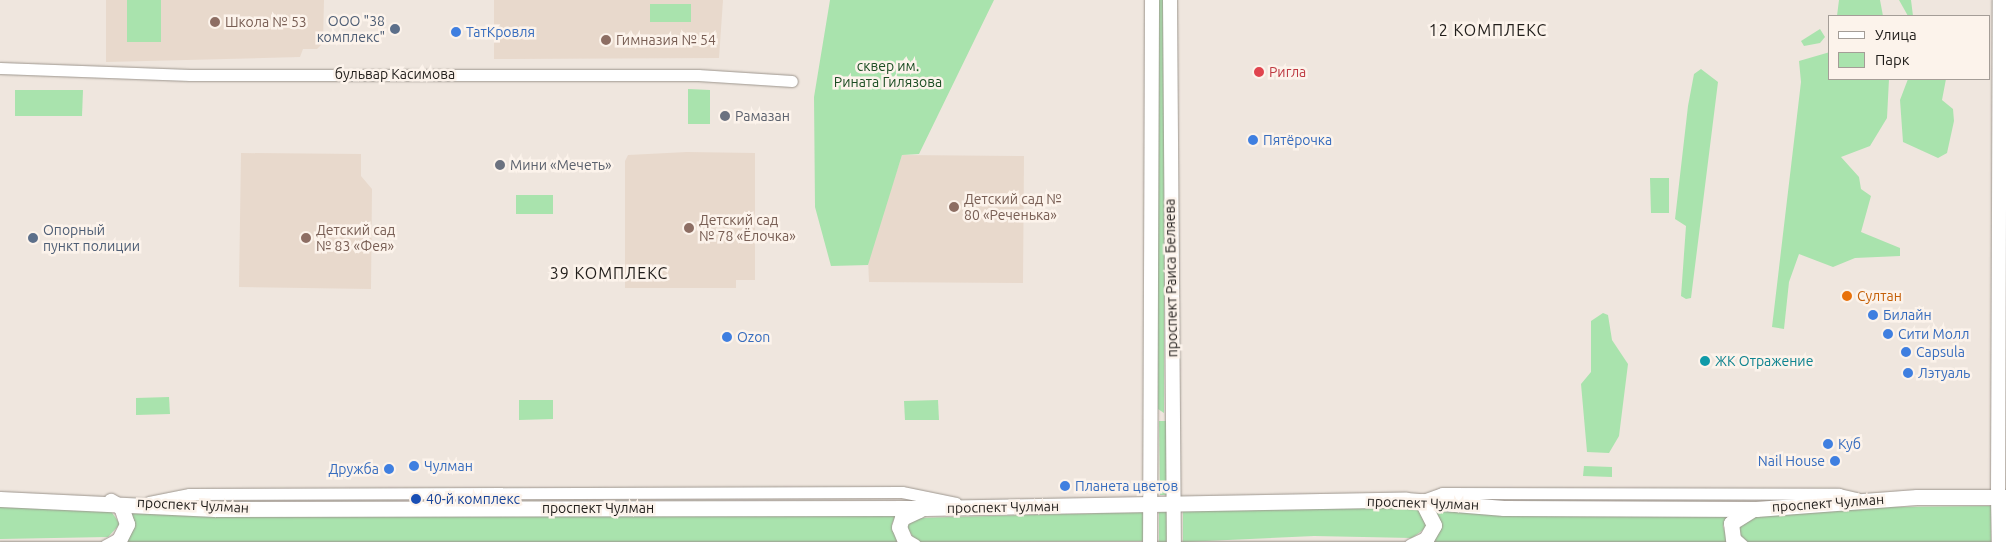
<!DOCTYPE html>
<html>
<head>
<meta charset="utf-8">
<style>
  body { margin:0 }
  #map { position:relative; width:2006px; height:555px; overflow:hidden; background:#efe6de; font-family:Ubuntu,sans-serif }
  div>[style] { position:absolute }
  .built>* { inset:0; background:#e8d9cc }
  .green>* { inset:0; background:#a9e3ad }
  .roads { filter:drop-shadow(0 0 1px #9d968e) drop-shadow(0 0 1px #9d968e) }
  .minor>* { height:11px; margin:-5.5px; padding:0 5.5px; transform-origin:5.5px; border-radius:5.5px; background:#fff }
  .tertiary>* { height:14px; margin:-7px; padding:0 7px; transform-origin:7px; border-radius:7px; background:#fff }
  .secondary>* { height:15px; margin:-7.5px; padding:0 7.5px; transform-origin:7.5px; border-radius:7.5px; background:#fff }
  .dots>* { width:14px; height:14px; translate:-50% -50%; box-sizing:border-box; border:2px solid #fcf3eb; border-radius:50% }
  span { translate:-50% -50%; white-space:nowrap; text-align:center; line-height:1.15; -webkit-text-stroke:5px #fcf3eb; paint-order:stroke }
  .service-label { font-size:14px; color:#4e5e75 }
  .right { translate:-100% -50%; text-align:right }
  .left { translate:0 -50%; text-align:left }
  .education-label { font-size:14px; color:#785e54 }
  .shop-label { font-size:14px; color:#366cbe }
  .park-label { font-size:14px; color:#1b4d23 }
  .health-label { font-size:14px; color:#be3a42 }
  .street-label { font-size:14px; color:#201d1a }
  .worship-label { font-size:14px; color:#5b616d }
  .food-label { font-size:14px; color:#c56008 }
  .culture-label { font-size:14px; color:#0d838f }
  .transit-label { font-size:14px; color:#164399 }
  .quarter-label { font-size:16px; color:#201d1a; letter-spacing:1px }
  .legend { position:absolute; left:1828px; top:15px; width:162px; height:65px; box-sizing:border-box; background:#fcf3eb; border:1px solid #a49d97; margin:0; padding:6px 9px; list-style:none; font-size:15px; color:#201d1a }
  .legend li { display:flex; align-items:center; gap:10px; height:25px }
  .legend b { width:25px; border:1px solid #a49d97 }
</style>
</head>
<body>
<div id="map">
  <div class="built">
    <div style="clip-path:polygon(106px 0,324px 0,323px 43px,317px 49px,303px 49px,300px 57px,106px 62px)"></div>
    <div style="clip-path:polygon(494px 0,723px 0,719px 58px,494px 59px)"></div>
    <div style="clip-path:polygon(687px 152px,755px 153px,755px 280px,736px 280px,736px 288px,625px 288px,625px 161px,628px 155px)"></div>
    <div style="clip-path:polygon(241px 153px,361px 154px,361px 176px,372px 189px,371px 289px,239px 287px)"></div>
    <div style="clip-path:polygon(902px 155px,1024px 156px,1023px 283px,869px 282px,868px 259px)"></div>
  </div>
  <div class="green">
    <div style="clip-path:polygon(127px 0,161px 0,161px 42px,127px 42px)"></div>
    <div style="clip-path:polygon(830px 0,994px 0,919px 154px,902px 155px,868px 265px,831px 266px,815px 207px,814px 97px)"></div>
    <div style="clip-path:polygon(1156px 0,1165px 0,1164px 413px,1158px 409px)"></div>
    <div style="clip-path:polygon(1839px 0,1880px 0,1883px 16px,1837px 16px)"></div>
    <div style="clip-path:polygon(1899px 0,1911px 0,1913px 16px,1908px 16px)"></div>
    <div style="clip-path:polygon(650px 4px,691px 4px,691px 22px,650px 22px)"></div>
    <div style="clip-path:polygon(1820px 29px,1825px 37px,1820px 43px,1804px 46px,1801px 41px)"></div>
    <div style="clip-path:polygon(1830px 52px,1830px 79px,1889px 79px,1887px 118px,1870px 146px,1841px 157px,1859px 177px,1861px 189px,1871px 196px,1861px 232px,1900px 248px,1900px 256px,1855px 258px,1833px 267px,1799px 254px,1789px 282px,1784px 329px,1772px 327px,1801px 82px,1799px 61px)"></div>
    <div style="clip-path:polygon(1701px 69px,1718px 82px,1691px 298px,1686px 299px,1681px 296px,1686px 226px,1675px 219px,1688px 106px,1694px 74px)"></div>
    <div style="clip-path:polygon(1908px 79px,1946px 79px,1942px 100px,1953px 109px,1954px 121px,1947px 153px,1938px 158px,1903px 142px,1900px 100px)"></div>
    <div style="clip-path:polygon(688px 89px,710px 90px,710px 124px,688px 124px)"></div>
    <div style="clip-path:polygon(15px 90px,83px 90px,82px 116px,15px 116px)"></div>
    <div style="clip-path:polygon(1650px 178px,1669px 178px,1669px 213px,1651px 213px)"></div>
    <div style="clip-path:polygon(516px 195px,553px 195px,553px 214px,516px 214px)"></div>
    <div style="clip-path:polygon(1603px 313px,1608px 315px,1612px 340px,1628px 364px,1619px 436px,1609px 453px,1587px 452px,1581px 384px,1591px 372px,1591px 321px)"></div>
    <div style="clip-path:polygon(169px 397px,170px 414px,136px 415px,136px 398px)"></div>
    <div style="clip-path:polygon(519px 400px,553px 400px,553px 419px,519px 420px)"></div>
    <div style="clip-path:polygon(938px 400px,939px 420px,905px 420px,904px 401px)"></div>
    <div style="clip-path:polygon(1159px 421px,1168px 421px,1168px 495px,1160px 495px)"></div>
    <div style="clip-path:polygon(1584px 466px,1612px 467px,1612px 477px,1583px 476px)"></div>
    <div style="clip-path:polygon(1369px 506px,1418px 509px,1427px 527px,1412px 538px,1314px 536px,1183px 542px,1183px 511px)"></div>
    <div style="clip-path:polygon(1991px 506px,1991px 542px,1749px 544px,1737px 537px,1737px 524px,1748px 517px,1890px 507px)"></div>
    <div style="clip-path:polygon(0 507px,108px 507px,120px 524px,108px 537px,0 539px)"></div>
    <div style="clip-path:polygon(128px 508px,897px 513px,892px 524px,899px 542px,123px 542px)"></div>
    <div style="clip-path:polygon(1435px 509px,1729px 513px,1723px 526px,1728px 542px,1432px 542px,1440px 531px)"></div>
    <div style="clip-path:polygon(1144px 512px,1144px 541px,916px 542px,905px 524px,916px 518px)"></div>
    <div style="clip-path:polygon(1159px 512px,1168px 512px,1168px 542px,1159px 542px)"></div>
  </div>
  <div class="roads">
    <div class="minor">
      <div style="left:0;top:68px;width:190px;rotate:2.1deg"></div>
      <div style="left:190px;top:75px;width:508px"></div>
      <div style="left:698px;top:75px;width:94px;rotate:3.7deg"></div>
      <div style="left:1423px;top:500px;width:20px;rotate:-20deg"></div>
      <div style="left:1442px;top:493px;width:397px;rotate:0.1deg"></div>
      <div style="left:1839px;top:494px;width:18px;rotate:13deg"></div>
      <div style="left:149px;top:502px;width:41px;rotate:-11.3deg"></div>
      <div style="left:189px;top:494px;width:713px;rotate:-0.16deg"></div>
      <div style="left:902px;top:492px;width:55px;rotate:11.5deg"></div>
    </div>
    <div class="tertiary">
      <div style="left:1170px;top:0;width:555px;rotate:89.59deg"></div>
      <div style="left:1998px;top:496px;width:496px;rotate:-89.8deg"></div>
      <div style="left:1150px;top:555px;width:555px;rotate:-89.79deg"></div>
    </div>
    <div class="secondary">
      <div style="left:1998px;top:496px;width:59px;rotate:89deg"></div>
      <div style="left:0;top:499px;width:215px;rotate:2.7deg"></div>
      <div style="left:215px;top:509px;width:710px;rotate:-0.08deg"></div>
      <div style="left:925px;top:508px;width:481px;rotate:-1deg"></div>
      <div style="left:1406px;top:500px;width:98px;rotate:4.7deg"></div>
      <div style="left:1504px;top:508px;width:252px;rotate:0.2deg"></div>
      <div style="left:1756px;top:509px;width:161px;rotate:-4.3deg"></div>
      <div style="left:1917px;top:497px;width:89px"></div>
      <div style="left:914px;top:546px;width:10px;rotate:-151deg"></div>
      <div style="left:905px;top:541px;width:15px;rotate:-113deg"></div>
      <div style="left:899px;top:527px;width:9px;rotate:-72deg"></div>
      <div style="left:902px;top:518px;width:19px;rotate:-25deg"></div>
      <div style="left:1411px;top:546px;width:17px;rotate:-25deg"></div>
      <div style="left:1426px;top:539px;width:16px;rotate:-60deg"></div>
      <div style="left:1434px;top:525px;width:27px;rotate:-117deg"></div>
      <div style="left:106px;top:547px;width:15px;rotate:-28deg"></div>
      <div style="left:119px;top:540px;width:18px;rotate:-63deg"></div>
      <div style="left:127px;top:524px;width:18px;rotate:-109deg"></div>
      <div style="left:121px;top:507px;width:12px;rotate:-149deg"></div>
      <div style="left:1742px;top:547px;width:12px;rotate:-138deg"></div>
      <div style="left:1733px;top:539px;width:16px;rotate:-97deg"></div>
      <div style="left:1731px;top:523px;width:25px;rotate:-32deg"></div>
      <div style="left:0;top:549px;width:2006px"></div>
    </div>
  </div>
  <div class="dots">
    <div style="left:215px;top:22px;background:#8d6e63"></div>
    <div style="left:395px;top:29px;background:#5c6f8a"></div>
    <div style="left:456px;top:32px;background:#3f7fe0"></div>
    <div style="left:606px;top:40px;background:#8d6e63"></div>
    <div style="left:1259px;top:72px;background:#e0444e"></div>
    <div style="left:725px;top:116px;background:#6b7280"></div>
    <div style="left:1253px;top:140px;background:#3f7fe0"></div>
    <div style="left:500px;top:165px;background:#6b7280"></div>
    <div style="left:954px;top:207px;background:#8d6e63"></div>
    <div style="left:689px;top:228px;background:#8d6e63"></div>
    <div style="left:33px;top:238px;background:#5c6f8a"></div>
    <div style="left:306px;top:238px;background:#8d6e63"></div>
    <div style="left:1847px;top:296px;background:#e8710a"></div>
    <div style="left:1873px;top:315px;background:#3f7fe0"></div>
    <div style="left:1888px;top:334px;background:#3f7fe0"></div>
    <div style="left:727px;top:337px;background:#3f7fe0"></div>
    <div style="left:1906px;top:352px;background:#3f7fe0"></div>
    <div style="left:1705px;top:361px;background:#0f9aa8"></div>
    <div style="left:1908px;top:373px;background:#3f7fe0"></div>
    <div style="left:1828px;top:444px;background:#3f7fe0"></div>
    <div style="left:1835px;top:461px;background:#3f7fe0"></div>
    <div style="left:414px;top:466px;background:#3f7fe0"></div>
    <div style="left:389px;top:469px;background:#3f7fe0"></div>
    <div style="left:1065px;top:486px;background:#3f7fe0"></div>
    <div style="left:416px;top:499px;background:#1a4fb4"></div>
  </div>
  <div class="service-label">
    <span class="right" style="left:385px;top:29px">ООО "38<br>комплекс"</span>
    <span class="left" style="left:43px;top:238px">Опорный<br>пункт полиции</span>
  </div>
  <div class="education-label">
    <span class="left" style="left:225px;top:22px">Школа № 53</span>
    <span class="left" style="left:616px;top:40px">Гимназия № 54</span>
    <span class="left" style="left:964px;top:207px">Детский сад №<br>80 «Реченька»</span>
    <span class="left" style="left:699px;top:228px">Детский сад<br>№ 78 «Ёлочка»</span>
    <span class="left" style="left:316px;top:238px">Детский сад<br>№ 83 «Фея»</span>
  </div>
  <div class="shop-label">
    <span class="left" style="left:466px;top:32px">ТатКровля</span>
    <span class="left" style="left:1263px;top:140px">Пятёрочка</span>
    <span class="left" style="left:1883px;top:315px">Билайн</span>
    <span class="left" style="left:1898px;top:334px">Сити Молл</span>
    <span class="left" style="left:737px;top:337px">Ozon</span>
    <span class="left" style="left:1916px;top:352px">Capsula</span>
    <span class="left" style="left:1918px;top:373px">Лэтуаль</span>
    <span class="left" style="left:1838px;top:444px">Куб</span>
    <span class="right" style="left:1825px;top:461px">Nail House</span>
    <span class="left" style="left:424px;top:466px">Чулман</span>
    <span class="right" style="left:379px;top:469px">Дружба</span>
    <span class="left" style="left:1075px;top:486px">Планета цветов</span>
  </div>
  <div class="park-label">
    <span style="left:888px;top:74px">сквер им.<br>Рината Гилязова</span>
  </div>
  <div class="health-label">
    <span class="left" style="left:1269px;top:72px">Ригла</span>
  </div>
  <div class="street-label">
    <span style="left:395px;top:74px">бульвар Касимова</span>
    <span style="left:1171px;top:278px;rotate:-91deg">проспект Раиса Беляева</span>
    <span style="left:1423px;top:503px;rotate:2deg">проспект Чулман</span>
    <span style="left:1828px;top:503px;rotate:-4deg">проспект Чулман</span>
    <span style="left:193px;top:505px;rotate:3deg">проспект Чулман</span>
    <span style="left:1003px;top:507px;rotate:-1deg">проспект Чулман</span>
    <span style="left:598px;top:508px">проспект Чулман</span>
  </div>
  <div class="worship-label">
    <span class="left" style="left:735px;top:116px">Рамазан</span>
    <span class="left" style="left:510px;top:165px">Мини «Мечеть»</span>
  </div>
  <div class="food-label">
    <span class="left" style="left:1857px;top:296px">Султан</span>
  </div>
  <div class="culture-label">
    <span class="left" style="left:1715px;top:361px">ЖК Отражение</span>
  </div>
  <div class="transit-label">
    <span class="left" style="left:426px;top:499px">40-й комплекс</span>
  </div>
  <div class="quarter-label">
    <span style="left:1488px;top:30px">12 КОМПЛЕКС</span>
    <span style="left:609px;top:273px">39 КОМПЛЕКС</span>
  </div>
  <ul class="legend">
  <li><b style="height:6px;background:#fff"></b>Улица</li>
  <li><b style="height:14px;background:#a9e3ad"></b>Парк</li>
  </ul>
</div>
</body>
</html>
